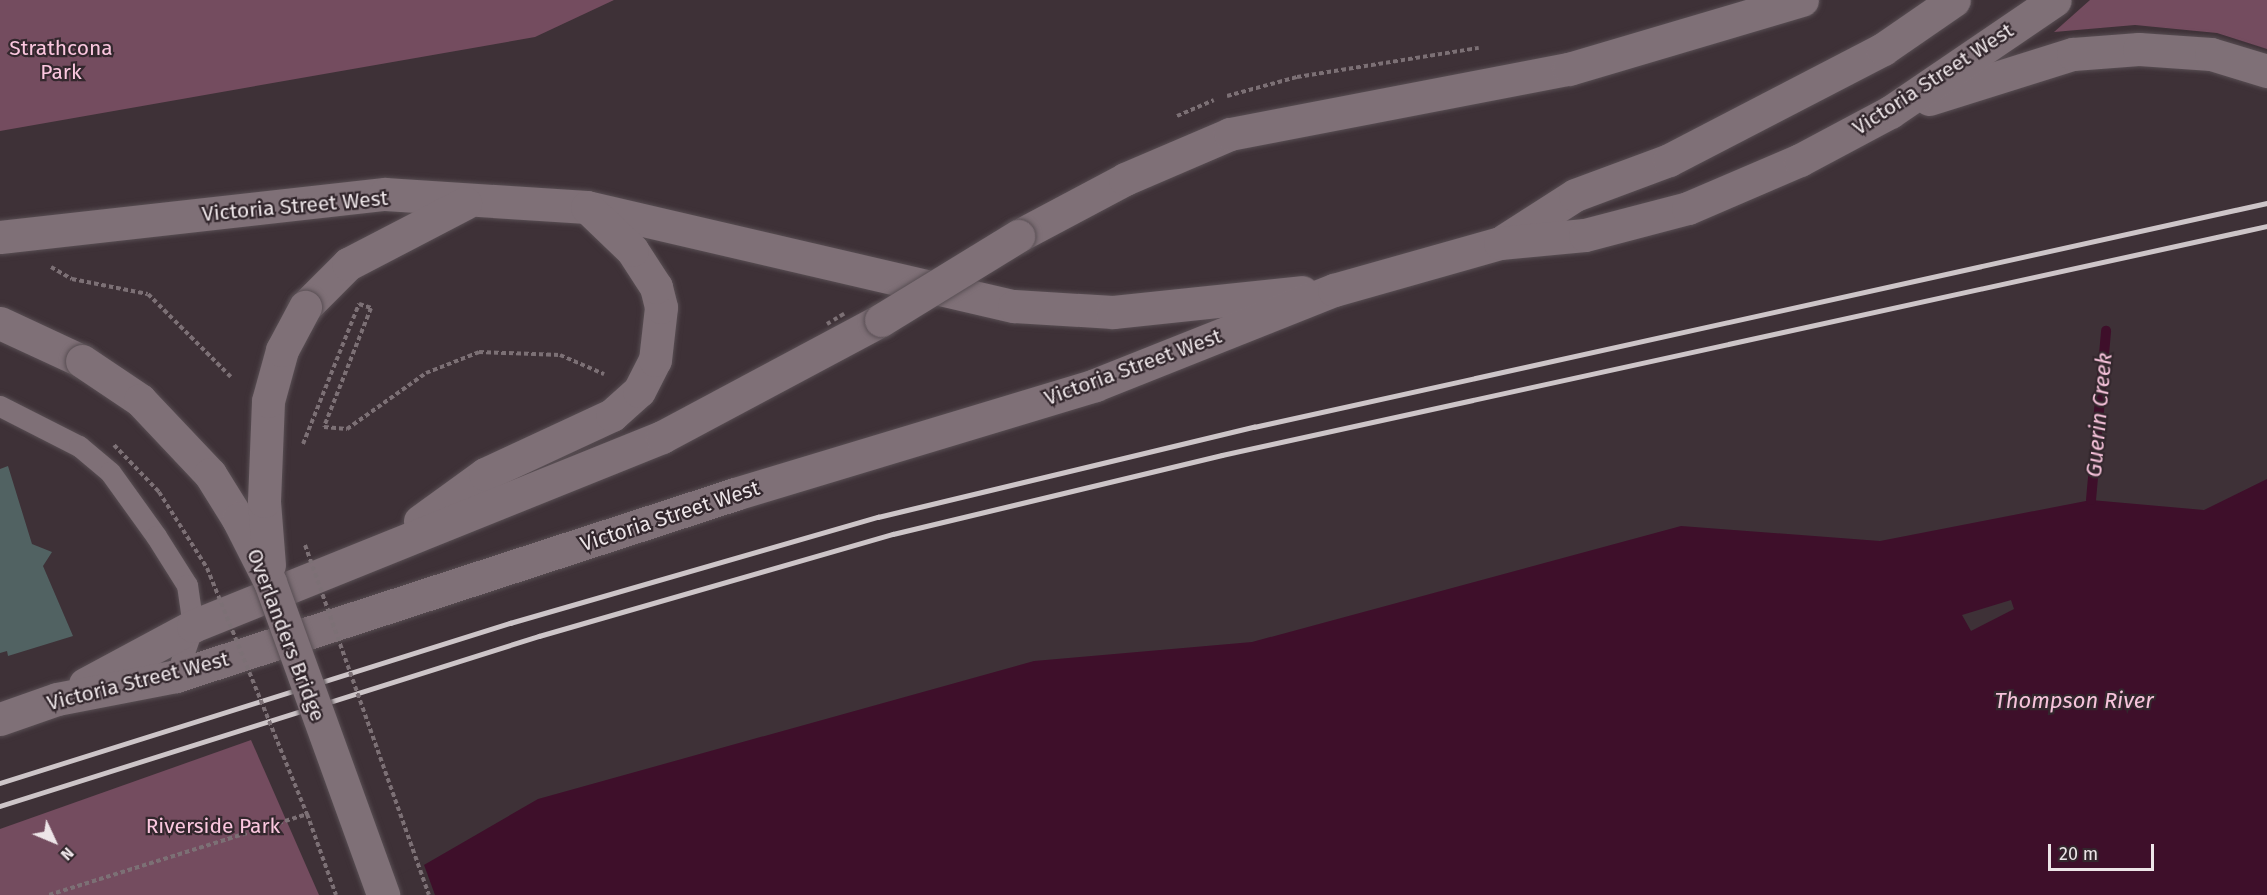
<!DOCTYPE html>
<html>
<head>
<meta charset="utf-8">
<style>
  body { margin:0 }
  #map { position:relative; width:2267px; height:895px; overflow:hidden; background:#3e3137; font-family:"Fira Sans",sans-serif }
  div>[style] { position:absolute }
  .green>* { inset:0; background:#744c5f }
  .water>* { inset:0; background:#3e0f2a }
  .pier>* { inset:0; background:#3e3137 }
  .stream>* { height:10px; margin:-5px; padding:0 5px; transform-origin:5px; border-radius:5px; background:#3e0f2a }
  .building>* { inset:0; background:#516262 }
  .path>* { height:4px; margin-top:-2px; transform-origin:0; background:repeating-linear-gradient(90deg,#7c7075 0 4.5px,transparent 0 7.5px) }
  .roads { filter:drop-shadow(0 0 2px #584e53) drop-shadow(0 0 2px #584e53) }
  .service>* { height:21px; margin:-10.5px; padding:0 10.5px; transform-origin:10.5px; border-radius:10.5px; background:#7f7077 }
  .secondary>* { height:33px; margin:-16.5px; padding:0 16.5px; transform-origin:16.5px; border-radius:16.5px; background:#7f7077 }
  .rail>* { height:4.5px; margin:-2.25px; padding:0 2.25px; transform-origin:2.25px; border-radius:2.25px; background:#cdc5c8 }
  .path-bridge>* { height:4px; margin-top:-2px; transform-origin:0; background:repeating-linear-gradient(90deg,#7c7075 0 4.5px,transparent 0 7.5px) }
  .bridges { filter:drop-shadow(0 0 2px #584e53) drop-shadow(0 0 2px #584e53) }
  .secondary-bridge>* { height:33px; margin:-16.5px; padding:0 16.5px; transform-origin:16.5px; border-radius:16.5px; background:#7f7077 }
  span { translate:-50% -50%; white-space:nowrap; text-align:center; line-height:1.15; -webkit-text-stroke:4.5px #33272d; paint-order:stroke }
  .park-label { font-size:21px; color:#fbc7df }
  .street-label { font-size:21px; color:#ede5e8 }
  .water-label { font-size:22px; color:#f7c3db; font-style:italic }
  .north { position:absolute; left:24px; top:811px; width:60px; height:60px; -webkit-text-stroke:4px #33272d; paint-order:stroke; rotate:134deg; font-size:16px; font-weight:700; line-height:24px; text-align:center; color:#ede5e8 }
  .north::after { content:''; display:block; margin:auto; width:21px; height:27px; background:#ede5e8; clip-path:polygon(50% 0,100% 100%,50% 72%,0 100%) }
  .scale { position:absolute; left:2048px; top:844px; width:106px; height:27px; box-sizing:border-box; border:3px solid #ede5e8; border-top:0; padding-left:8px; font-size:18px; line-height:21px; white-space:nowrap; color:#ede5e8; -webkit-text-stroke:4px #33272d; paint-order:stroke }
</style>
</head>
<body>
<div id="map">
  <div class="green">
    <div style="clip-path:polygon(0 0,614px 0,535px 37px,0 131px)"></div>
    <div style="clip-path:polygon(2090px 0,2267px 0,2267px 49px,2217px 33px,2135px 25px,2054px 32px)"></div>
    <div style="clip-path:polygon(251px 740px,319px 895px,0 895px,0 829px)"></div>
  </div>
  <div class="water">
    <div style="clip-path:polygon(2267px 479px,2267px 895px,372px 895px,538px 799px,1034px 661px,1252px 642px,1681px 526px,1880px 541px,2091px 500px,2204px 510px)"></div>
  </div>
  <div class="pier">
    <div style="clip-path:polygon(2011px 600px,2014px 609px,1971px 631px,1962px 615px)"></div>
    <div style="clip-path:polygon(423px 862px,435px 895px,369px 895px,370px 892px)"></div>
  </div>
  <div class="stream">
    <div style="left:2091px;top:500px;width:170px;rotate:-84.9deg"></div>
  </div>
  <div class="building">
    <div style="clip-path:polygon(8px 466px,32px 544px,52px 552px,43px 566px,73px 636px,8px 656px,7px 651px,0 653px,0 469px)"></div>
  </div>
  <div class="path">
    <div style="left:1227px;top:96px;width:73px;rotate:-15.2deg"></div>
    <div style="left:1297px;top:77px;width:184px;rotate:-9.1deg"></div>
    <div style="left:1177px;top:116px;width:40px;rotate:-23.4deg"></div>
    <div style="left:51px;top:267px;width:24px;rotate:30deg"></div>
    <div style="left:72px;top:279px;width:77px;rotate:11.2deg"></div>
    <div style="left:148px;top:294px;width:117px;rotate:45deg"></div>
    <div style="left:303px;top:444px;width:151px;rotate:-68.2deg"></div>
    <div style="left:359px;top:304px;width:13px;rotate:18deg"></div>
    <div style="left:371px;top:308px;width:128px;rotate:111.6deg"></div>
    <div style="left:324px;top:427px;width:23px;rotate:5deg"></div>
    <div style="left:347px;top:429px;width:97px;rotate:-35.3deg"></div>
    <div style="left:426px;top:373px;width:57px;rotate:-21.6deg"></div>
    <div style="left:479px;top:352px;width:81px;rotate:2.1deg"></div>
    <div style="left:560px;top:355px;width:48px;rotate:23.4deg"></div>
    <div style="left:49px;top:895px;width:270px;rotate:-17.4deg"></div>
    <div style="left:307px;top:814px;width:86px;rotate:70.3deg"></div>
  </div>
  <div class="roads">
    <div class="service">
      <div style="left:0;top:406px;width:89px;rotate:26.9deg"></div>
      <div style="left:79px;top:446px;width:40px;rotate:40deg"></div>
      <div style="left:110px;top:472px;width:79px;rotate:54.3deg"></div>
      <div style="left:156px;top:536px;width:58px;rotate:57.7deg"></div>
      <div style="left:187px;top:585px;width:41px;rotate:81.7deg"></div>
      <div style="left:193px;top:626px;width:53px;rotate:108.8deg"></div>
    </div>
    <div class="secondary">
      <div style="left:1929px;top:99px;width:151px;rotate:-17.4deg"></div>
      <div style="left:2073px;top:54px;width:66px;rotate:-4.3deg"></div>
      <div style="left:2139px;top:49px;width:72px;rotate:4deg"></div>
      <div style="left:2211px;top:54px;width:59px;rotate:16.9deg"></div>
      <div style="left:1018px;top:236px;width:121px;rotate:-28deg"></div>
      <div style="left:1125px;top:179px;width:114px;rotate:-23.2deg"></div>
      <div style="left:1230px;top:134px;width:345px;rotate:-10.9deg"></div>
      <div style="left:1569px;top:69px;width:243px;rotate:-16.5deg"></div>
      <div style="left:0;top:237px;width:387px;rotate:-6.4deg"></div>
      <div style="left:385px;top:194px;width:202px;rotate:3.7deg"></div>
      <div style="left:587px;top:207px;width:438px;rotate:13.1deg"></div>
      <div style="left:1014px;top:306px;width:99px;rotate:3.5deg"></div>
      <div style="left:1113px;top:312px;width:190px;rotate:-6deg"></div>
      <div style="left:1505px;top:240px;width:83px;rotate:-32.7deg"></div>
      <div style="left:1575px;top:195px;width:100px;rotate:-20.4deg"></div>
      <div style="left:1669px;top:160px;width:241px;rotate:-27.4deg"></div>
      <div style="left:1883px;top:49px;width:86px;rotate:-34.6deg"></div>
      <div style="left:305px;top:307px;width:61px;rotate:-45deg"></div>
      <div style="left:348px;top:264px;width:132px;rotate:-27.5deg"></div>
      <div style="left:0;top:323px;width:90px;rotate:24.9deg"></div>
      <div style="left:420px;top:521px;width:80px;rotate:-35.9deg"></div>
      <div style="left:485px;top:474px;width:140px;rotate:-24.9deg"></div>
      <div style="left:612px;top:415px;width:36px;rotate:-42deg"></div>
      <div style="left:639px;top:391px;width:35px;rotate:-63deg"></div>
      <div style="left:655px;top:360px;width:53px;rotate:-83.5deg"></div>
      <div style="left:661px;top:307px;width:21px;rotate:-104deg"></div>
      <div style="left:656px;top:287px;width:44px;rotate:-123deg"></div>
      <div style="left:632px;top:250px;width:62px;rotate:-136.3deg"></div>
      <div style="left:85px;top:684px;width:123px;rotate:-28.2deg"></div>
      <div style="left:193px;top:626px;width:506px;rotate:-21.95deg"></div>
      <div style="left:662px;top:437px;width:248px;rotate:-28.1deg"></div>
      <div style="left:0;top:719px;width:60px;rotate:-19.3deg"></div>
      <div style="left:57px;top:699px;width:121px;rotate:-10.9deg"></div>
      <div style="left:176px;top:676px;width:588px;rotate:-18.03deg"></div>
      <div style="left:735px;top:494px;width:376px;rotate:-16.8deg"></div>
      <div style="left:1095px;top:385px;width:257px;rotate:-21.7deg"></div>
      <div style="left:1334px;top:290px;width:173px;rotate:-15.8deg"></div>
      <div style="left:1500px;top:243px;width:85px;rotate:-5.4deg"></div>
      <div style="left:1585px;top:235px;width:106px;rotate:-14.7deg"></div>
      <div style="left:1688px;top:208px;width:122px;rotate:-23.2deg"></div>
      <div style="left:1800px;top:160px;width:102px;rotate:-28.1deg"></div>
      <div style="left:1890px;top:112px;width:199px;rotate:-34.2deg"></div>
    </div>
  </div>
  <div class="rail">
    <div style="left:0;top:783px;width:535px;rotate:-17.42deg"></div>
    <div style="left:510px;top:623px;width:383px;rotate:-16.1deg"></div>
    <div style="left:878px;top:517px;width:387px;rotate:-13.5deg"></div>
    <div style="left:1254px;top:427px;width:1037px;rotate:-12.47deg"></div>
    <div style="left:0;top:806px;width:565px;rotate:-17.51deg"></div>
    <div style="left:539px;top:636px;width:368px;rotate:-16.1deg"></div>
    <div style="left:893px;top:534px;width:338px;rotate:-13.5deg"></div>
    <div style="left:1222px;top:455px;width:1070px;rotate:-12.36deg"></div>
  </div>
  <div class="path-bridge">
    <div style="left:827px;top:324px;width:23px;rotate:-31deg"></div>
    <div style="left:114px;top:445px;width:65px;rotate:46.2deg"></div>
    <div style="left:159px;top:492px;width:90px;rotate:57.7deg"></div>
    <div style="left:207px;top:568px;width:266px;rotate:67.9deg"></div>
    <div style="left:305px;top:545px;width:371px;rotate:70.5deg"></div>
  </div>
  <div class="bridges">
    <div class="secondary-bridge">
      <div style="left:881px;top:320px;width:161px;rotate:-31.5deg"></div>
      <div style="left:82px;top:361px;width:70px;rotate:33.9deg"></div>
      <div style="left:140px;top:400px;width:102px;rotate:46.6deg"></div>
      <div style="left:210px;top:474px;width:53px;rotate:58.1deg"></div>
      <div style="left:238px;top:519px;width:71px;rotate:63.1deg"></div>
      <div style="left:270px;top:582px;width:333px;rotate:70.1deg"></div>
      <div style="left:269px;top:565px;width:64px;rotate:-94.5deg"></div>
      <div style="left:264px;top:501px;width:100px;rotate:-87.7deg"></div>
      <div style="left:268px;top:401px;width:53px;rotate:-74.6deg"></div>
      <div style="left:282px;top:350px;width:49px;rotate:-61.9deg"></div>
    </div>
  </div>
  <div class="park-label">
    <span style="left:61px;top:60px">Strathcona<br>Park</span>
    <span style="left:213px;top:826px">Riverside Park</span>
  </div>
  <div class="street-label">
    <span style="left:1933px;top:79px;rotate:-33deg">Victoria Street West</span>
    <span style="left:295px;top:206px;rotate:-5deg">Victoria Street West</span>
    <span style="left:1133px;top:367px;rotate:-20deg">Victoria Street West</span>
    <span style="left:670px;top:516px;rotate:-18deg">Victoria Street West</span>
    <span style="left:286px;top:635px;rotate:69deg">Overlanders Bridge</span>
    <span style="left:138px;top:681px;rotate:-14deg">Victoria Street West</span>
  </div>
  <div class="water-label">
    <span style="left:2099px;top:415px;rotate:-85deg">Guerin Creek</span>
    <span style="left:2074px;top:701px">Thompson River</span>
  </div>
  <div class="north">N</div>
  <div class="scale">20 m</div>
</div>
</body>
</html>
